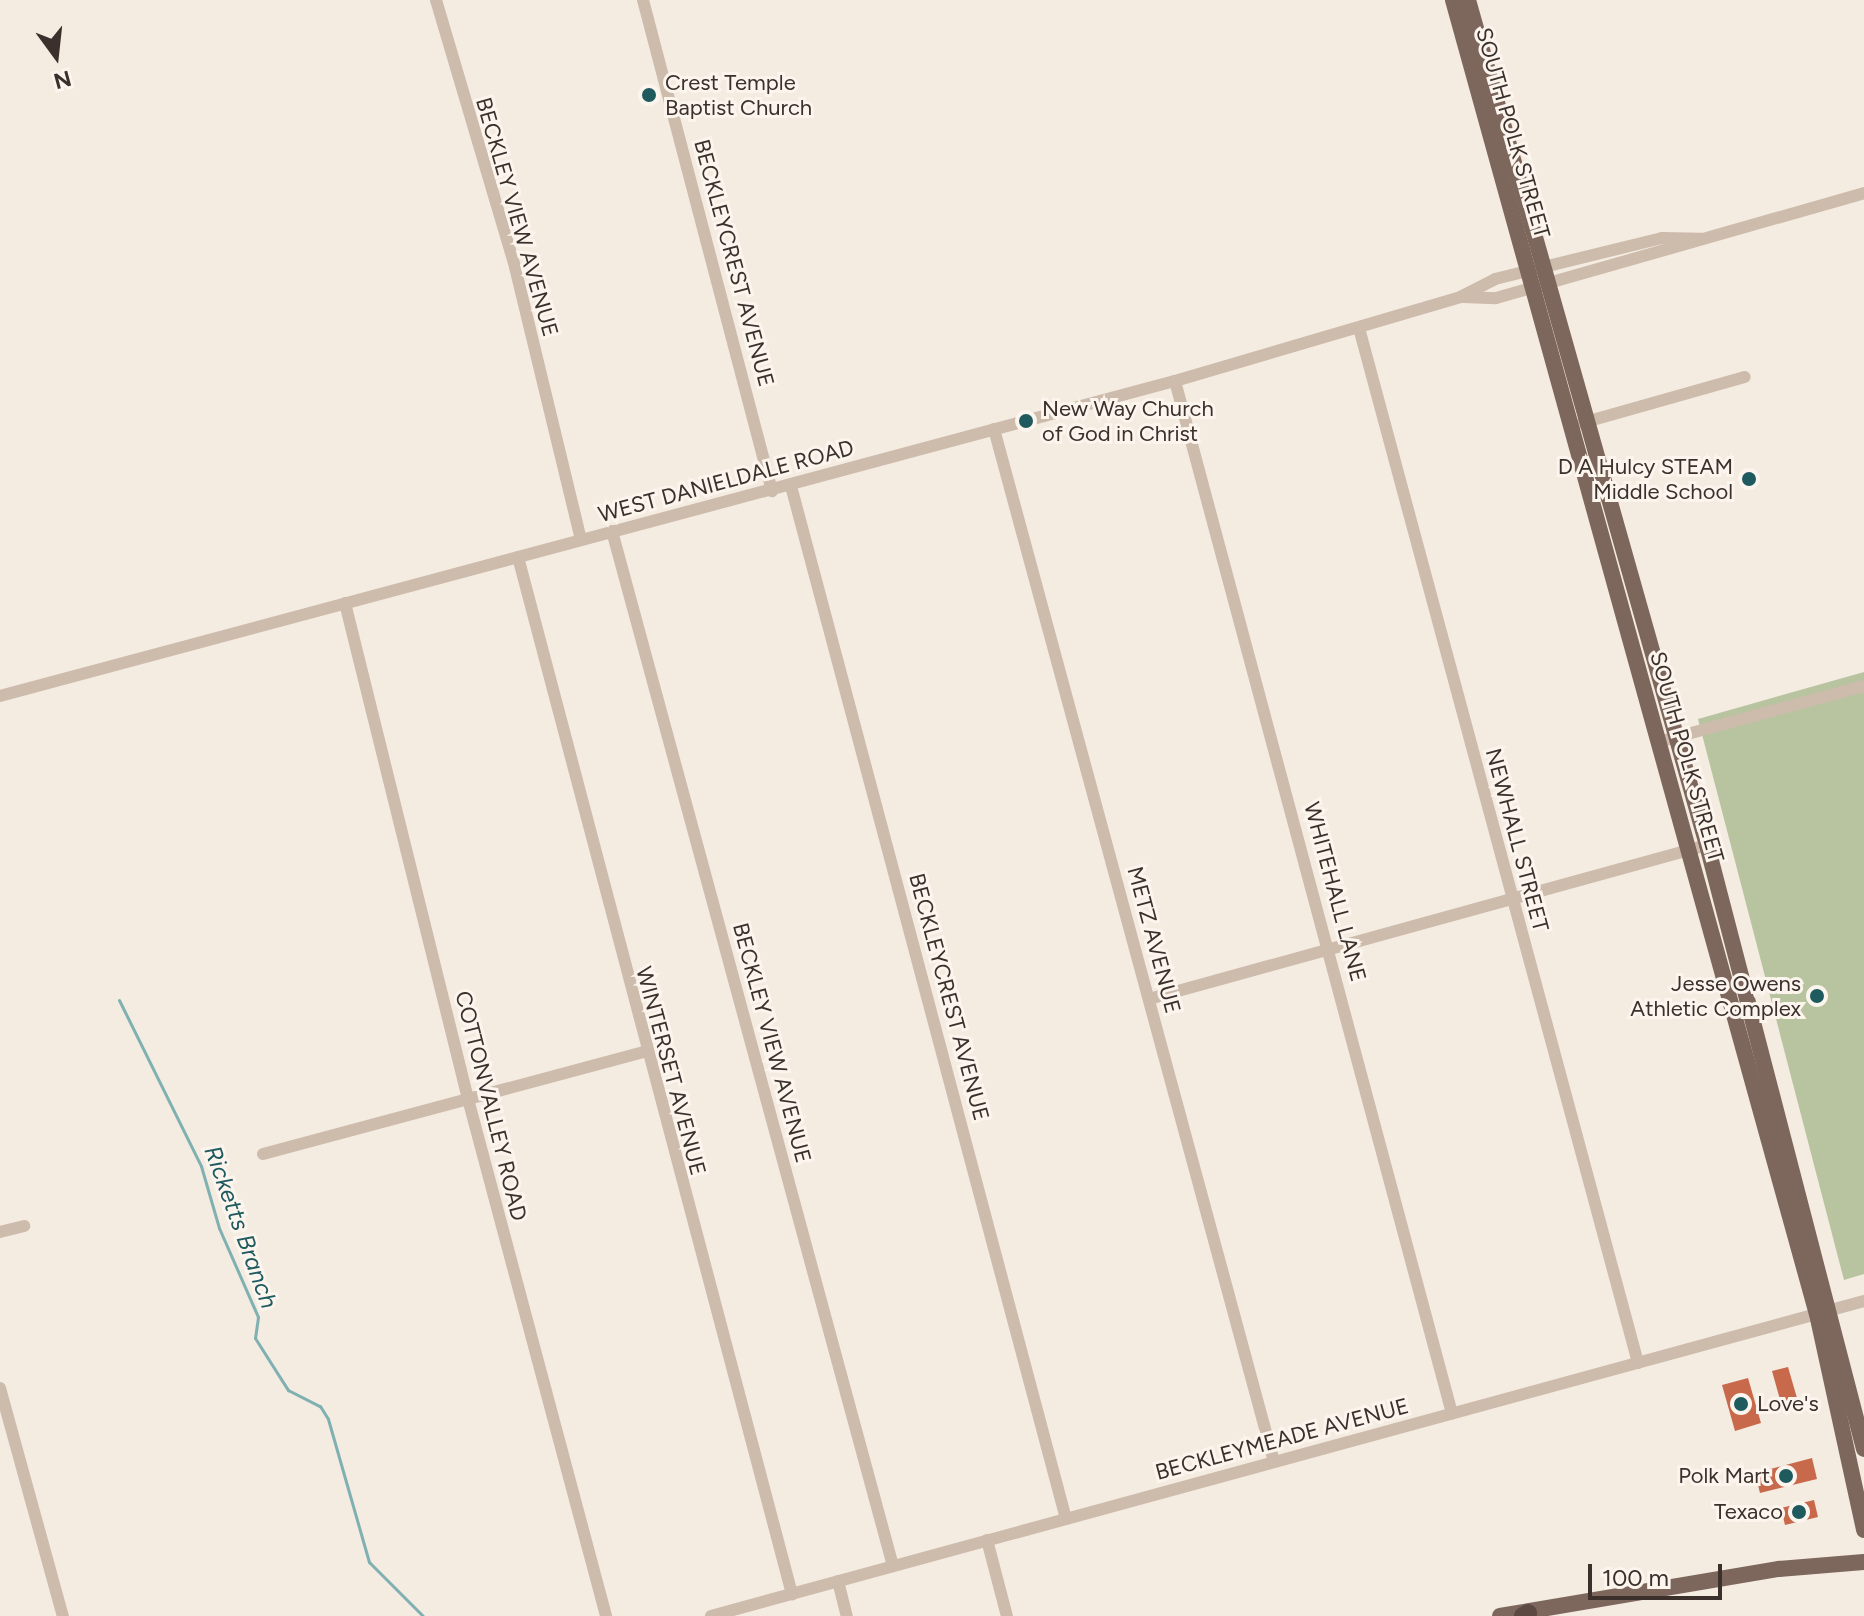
<!DOCTYPE html>
<html>
<head>
<meta charset="utf-8">
<style>
  body { margin:0 }
  #map { position:relative; width:1864px; height:1616px; overflow:hidden; background:#f4ebe1; font-family:Figtree,sans-serif }
  div>[style] { position:absolute }
  .green>* { inset:0; background:#b8c4a0 }
  .stream>* { height:3px; margin:-1.5px; padding:0 1.5px; transform-origin:1.5px; border-radius:1.5px; background:#7fb0b2 }
  .building>* { inset:0; background:#c8694b }
  .minor>* { height:12px; margin:-6px; padding:0 6px; transform-origin:6px; border-radius:6px; background:#cdbbac }
  .major>* { height:16px; margin:-8px; padding:0 8px; transform-origin:8px; border-radius:8px; background:#7d675c }
  .highway>* { height:18px; margin:-9px; padding:0 9px; transform-origin:9px; border-radius:9px; background:#5c4a42 }
  .dots>* { width:22px; height:22px; translate:-50% -50%; box-sizing:border-box; border:4px solid #fbf5ee; border-radius:50% }
  span { translate:-50% -50%; white-space:nowrap; text-align:center; line-height:1.15; -webkit-text-stroke:6px #fbf5ee; paint-order:stroke }
  .poi-label { font-size:22px; color:#3b302b }
  .left { translate:0 -50%; text-align:left }
  .right { translate:-100% -50%; text-align:right }
  .street-label { font-size:22px; color:#3b302b }
  .water-label { font-size:24px; color:#1f5a5e; font-style:italic }
  .north { position:absolute; left:16px; top:16px; width:80px; height:80px; -webkit-text-stroke:6px #fbf5ee; paint-order:stroke; rotate:165deg; font-size:22px; font-weight:700; line-height:32px; text-align:center; color:#3b302b }
  .north::after { content:''; display:block; margin:auto; width:28px; height:36px; background:#3b302b; clip-path:polygon(50% 0,100% 100%,50% 72%,0 100%) }
  .scale { position:absolute; left:1588px; top:1564px; width:134px; height:36px; box-sizing:border-box; border:4px solid #3b302b; border-top:0; padding-left:10px; font-size:24px; line-height:28px; white-space:nowrap; color:#3b302b; -webkit-text-stroke:6px #fbf5ee; paint-order:stroke }
</style>
</head>
<body>
<div id="map">
  <div class="green">
    <div style="clip-path:polygon(1864px 672px,1864px 1274px,1844px 1280px,1698px 719px)"></div>
  </div>
  <div class="stream">
    <div style="left:119px;top:1000px;width:185px;rotate:63.7deg"></div>
    <div style="left:201px;top:1166px;width:65px;rotate:73.8deg"></div>
    <div style="left:219px;top:1228px;width:97px;rotate:66.3deg"></div>
    <div style="left:258px;top:1317px;width:21px;rotate:98deg"></div>
    <div style="left:255px;top:1338px;width:62px;rotate:57.6deg"></div>
    <div style="left:288px;top:1390px;width:36px;rotate:27deg"></div>
    <div style="left:320px;top:1406px;width:15px;rotate:58deg"></div>
    <div style="left:328px;top:1419px;width:149px;rotate:74deg"></div>
    <div style="left:369px;top:1562px;width:76px;rotate:45deg"></div>
  </div>
  <div class="building">
    <div style="clip-path:polygon(1788px 1367px,1797px 1398px,1781px 1403px,1772px 1371px)"></div>
    <div style="clip-path:polygon(1748px 1378px,1761px 1423px,1735px 1431px,1722px 1385px)"></div>
    <div style="clip-path:polygon(1812px 1458px,1817px 1479px,1760px 1493px,1755px 1473px)"></div>
    <div style="clip-path:polygon(1814px 1500px,1818px 1517px,1785px 1525px,1781px 1508px)"></div>
  </div>
  <div class="minor">
    <div style="left:436px;top:0;width:278px;rotate:73.5deg"></div>
    <div style="left:515px;top:267px;width:280px;rotate:76.4deg"></div>
    <div style="left:643px;top:0;width:508px;rotate:75.28deg"></div>
    <div style="left:1463px;top:297px;width:33px;rotate:2deg"></div>
    <div style="left:1496px;top:298px;width:383px;rotate:-15.9deg"></div>
    <div style="left:1359px;top:328px;width:1072px;rotate:74.91deg"></div>
    <div style="left:1175px;top:381px;width:1069px;rotate:74.98deg"></div>
    <div style="left:1582px;top:423px;width:169px;rotate:-15.8deg"></div>
    <div style="left:994px;top:429px;width:1070px;rotate:74.83deg"></div>
    <div style="left:791px;top:486px;width:1069px;rotate:75.09deg"></div>
    <div style="left:612px;top:531px;width:1072px;rotate:74.81deg"></div>
    <div style="left:518px;top:557px;width:1073px;rotate:75.2deg"></div>
    <div style="left:345px;top:603px;width:511px;rotate:76.07deg"></div>
    <div style="left:468px;top:1099px;width:535px;rotate:75.05deg"></div>
    <div style="left:0;top:696px;width:1216px;rotate:-15.01deg"></div>
    <div style="left:1175px;top:381px;width:297px;rotate:-16.4deg"></div>
    <div style="left:1460px;top:297px;width:39px;rotate:-27deg"></div>
    <div style="left:1495px;top:279px;width:172px;rotate:-13.8deg"></div>
    <div style="left:1662px;top:238px;width:39px;rotate:1deg"></div>
    <div style="left:1658px;top:742px;width:213px;rotate:-15.2deg"></div>
    <div style="left:1149px;top:999px;width:579px;rotate:-15.43deg"></div>
    <div style="left:263px;top:1154px;width:395px;rotate:-15deg"></div>
    <div style="left:0;top:1232px;width:25px;rotate:-14deg"></div>
    <div style="left:0;top:1388px;width:237px;rotate:74.6deg"></div>
    <div style="left:987px;top:1540px;width:79px;rotate:75.3deg"></div>
    <div style="left:838px;top:1581px;width:36px;rotate:76deg"></div>
    <div style="left:711px;top:1616px;width:1195px;rotate:-15.28deg"></div>
  </div>
  <div class="major">
    <div style="left:1453px;top:0;width:1363px;rotate:74.52deg"></div>
    <div style="left:1817px;top:1314px;width:221px;rotate:77.7deg"></div>
    <div style="left:1468px;top:0;width:878px;rotate:74.21deg"></div>
    <div style="left:1707px;top:845px;width:624px;rotate:75.43deg"></div>
    <div style="left:1500px;top:1616px;width:283px;rotate:-9.6deg"></div>
    <div style="left:1779px;top:1569px;width:85px;rotate:-4.7deg"></div>
  </div>
  <div class="highway">
    <div style="left:1523px;top:1616px;width:6px;rotate:-31deg"></div>
  </div>
  <div class="dots">
    <div style="left:649px;top:95px;background:#1f5a5e"></div>
    <div style="left:1026px;top:421px;background:#1f5a5e"></div>
    <div style="left:1749px;top:479px;background:#1f5a5e"></div>
    <div style="left:1817px;top:996px;background:#1f5a5e"></div>
    <div style="left:1741px;top:1404px;background:#1f5a5e"></div>
    <div style="left:1786px;top:1476px;background:#1f5a5e"></div>
    <div style="left:1799px;top:1512px;background:#1f5a5e"></div>
  </div>
  <div class="poi-label">
    <span class="left" style="left:665px;top:95px">Crest Temple<br>Baptist Church</span>
    <span class="left" style="left:1042px;top:421px">New Way Church<br>of God in Christ</span>
    <span class="right" style="left:1733px;top:479px">D A Hulcy STEAM<br>Middle School</span>
    <span class="right" style="left:1801px;top:996px">Jesse Owens<br>Athletic Complex</span>
    <span class="left" style="left:1757px;top:1404px">Love's</span>
    <span class="right" style="left:1770px;top:1476px">Polk Mart</span>
    <span class="right" style="left:1783px;top:1512px">Texaco</span>
  </div>
  <div class="street-label">
    <span style="left:1513px;top:133px;rotate:74deg">SOUTH POLK STREET</span>
    <span style="left:517px;top:217px;rotate:74deg">BECKLEY VIEW AVENUE</span>
    <span style="left:734px;top:263px;rotate:75deg">BECKLEYCREST AVENUE</span>
    <span style="left:726px;top:481px;rotate:-15deg">WEST DANIELDALE ROAD</span>
    <span style="left:1687px;top:757px;rotate:74deg">SOUTH POLK STREET</span>
    <span style="left:1517px;top:840px;rotate:75deg">NEWHALL STREET</span>
    <span style="left:1335px;top:892px;rotate:75deg">WHITEHALL LANE</span>
    <span style="left:1154px;top:940px;rotate:75deg">METZ AVENUE</span>
    <span style="left:949px;top:997px;rotate:75deg">BECKLEYCREST AVENUE</span>
    <span style="left:772px;top:1043px;rotate:75deg">BECKLEY VIEW AVENUE</span>
    <span style="left:671px;top:1071px;rotate:75deg">WINTERSET AVENUE</span>
    <span style="left:491px;top:1106px;rotate:76deg">COTTONVALLEY ROAD</span>
    <span style="left:1282px;top:1439px;rotate:-15deg">BECKLEYMEADE AVENUE</span>
  </div>
  <div class="water-label">
    <span style="left:241px;top:1227px;rotate:70deg">Ricketts Branch</span>
  </div>
  <div class="north">N</div>
  <div class="scale">100 m</div>
</div>
</body>
</html>
